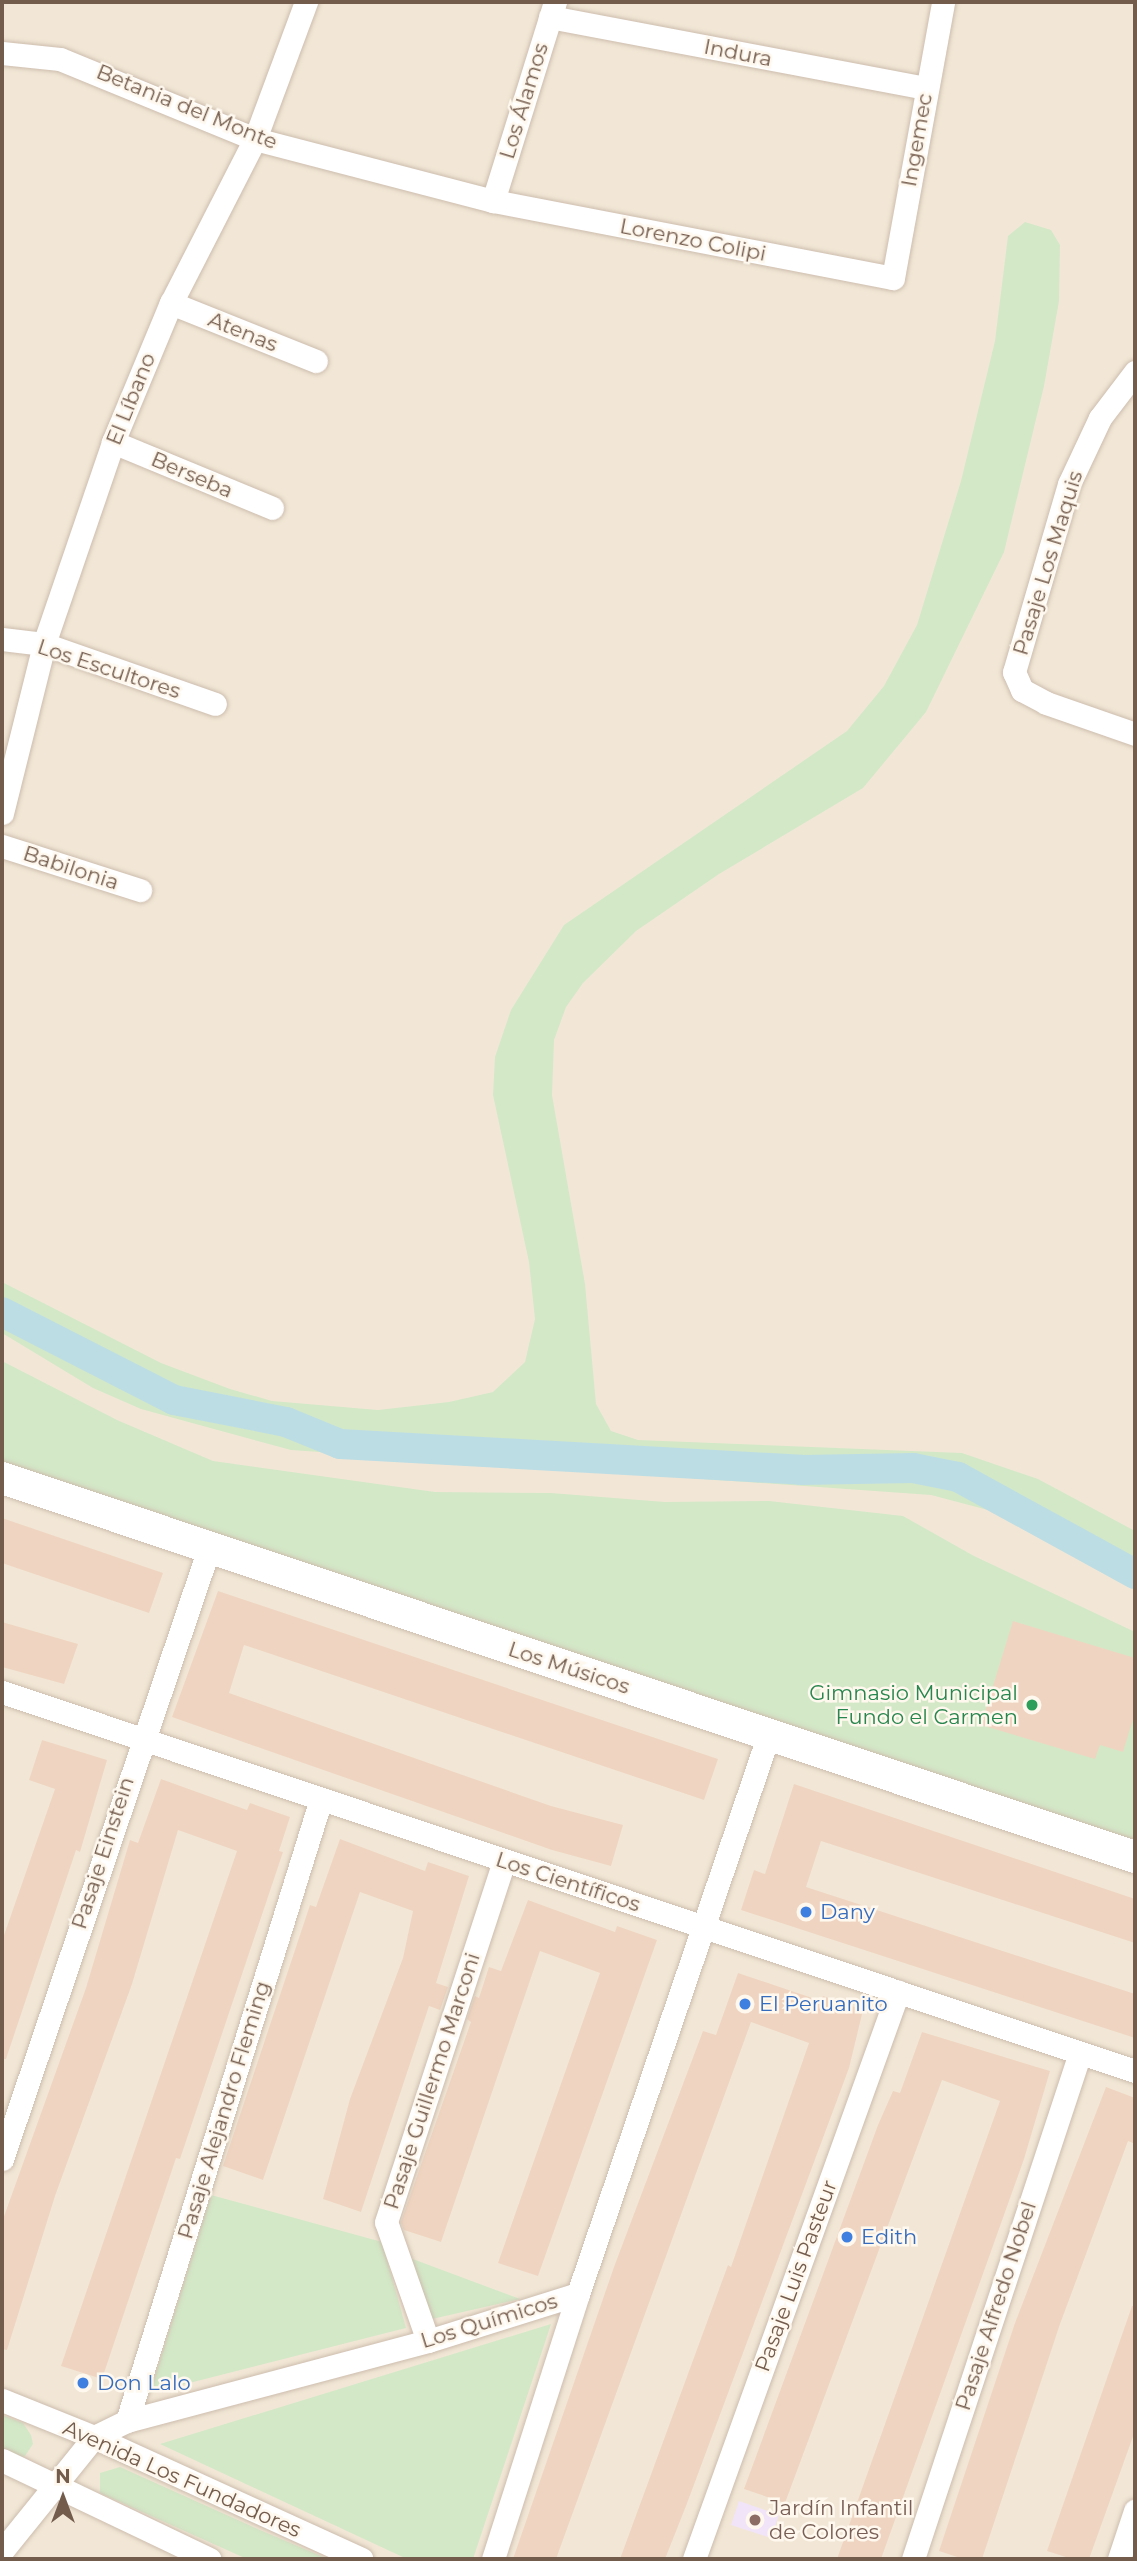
<!DOCTYPE html>
<html>
<head>
<meta charset="utf-8">
<style>
  body { margin:0 }
  #map { position:relative; width:1137px; height:2561px; overflow:hidden; background:#fbf4e8; font-family:Montserrat,sans-serif }
  div>[style] { position:absolute }
  .residential>* { inset:0; background:#f2e7d6 }
  .education>* { inset:0; background:#f1e4f8 }
  .green>* { inset:0; background:#d3e8c7 }
  .canal>* { height:30px; margin:-15px; padding:0 15px; transform-origin:15px; border-radius:15px; background:#bddde4 }
  .building>* { inset:0; background:#efd5c1 }
  .roads { filter:drop-shadow(0 0 2px #cdbdae) drop-shadow(0 0 2px #cdbdae) }
  .street>* { height:23px; margin:-11.5px; padding:0 11.5px; transform-origin:11.5px; border-radius:11.5px; background:#fff }
  .secondary>* { height:32px; margin:-16px; padding:0 16px; transform-origin:16px; border-radius:16px; background:#fff }
  .dots>* { width:19px; height:19px; translate:-50% -50%; box-sizing:border-box; border:4px solid #fef8ee; border-radius:50% }
  span { translate:-50% -50%; white-space:nowrap; text-align:center; line-height:1.15; -webkit-text-stroke:5px #fef8ee; paint-order:stroke }
  .street-label { font-size:21px; color:#745c4d }
  .leisure-label { font-size:21px; color:#27864d }
  .right { translate:-100% -50%; text-align:right }
  .shop-label { font-size:21px; color:#366cbe }
  .left { translate:0 -50%; text-align:left }
  .education-label { font-size:21px; color:#785e54 }
  .frame { position:absolute; inset:0; border:4px solid #745c4d; pointer-events:none }
  .north { position:absolute; left:28px; top:2463px; width:70px; height:70px; -webkit-text-stroke:5px #fef8ee; paint-order:stroke; rotate:0deg; font-size:19px; font-weight:700; line-height:28px; text-align:center; color:#745c4d }
  .north::after { content:''; display:block; margin:auto; width:24px; height:32px; background:#745c4d; clip-path:polygon(50% 0,100% 100%,50% 72%,0 100%) }
</style>
</head>
<body>
<div id="map">
  <div class="residential">
    <div style="clip-path:polygon(2px 2px,1135px 2px,1135px 2559px,2px 2559px)"></div>
  </div>
  <div class="education">
    <div style="clip-path:polygon(739px 2501px,779px 2515px,771px 2538px,731px 2525px)"></div>
  </div>
  <div class="green">
    <div style="clip-path:polygon(1025px 222px,1051px 230px,1060px 245px,1059px 301px,1044px 386px,1004px 552px,926px 712px,863px 788px,719px 874px,636px 931px,583px 983px,566px 1007px,554px 1040px,552px 1095px,585px 1284px,596px 1404px,611px 1431px,638px 1440px,962px 1453px,1038px 1479px,1135px 1531px,1135px 1584px,988px 1510px,931px 1495px,291px 1450px,141px 1409px,93px 1388px,2px 1333px,2px 1282px,161px 1363px,230px 1389px,272px 1401px,378px 1410px,449px 1402px,493px 1392px,525px 1362px,535px 1319px,529px 1262px,493px 1095px,495px 1057px,511px 1010px,564px 925px,847px 731px,884px 686px,917px 625px,961px 481px,995px 341px,1008px 236px)"></div>
    <div style="clip-path:polygon(2px 1361px,117px 1420px,213px 1461px,435px 1492px,551px 1493px,665px 1502px,769px 1501px,903px 1516px,974px 1556px,1135px 1632px,1135px 1844px,2px 1470px)"></div>
    <div style="clip-path:polygon(211px 2195px,382px 2242px,406px 2328px,150px 2393px)"></div>
    <div style="clip-path:polygon(410px 2258px,520px 2299px,432px 2319px)"></div>
    <div style="clip-path:polygon(551px 2324px,473px 2559px,407px 2559px,160px 2444px)"></div>
    <div style="clip-path:polygon(2px 2415px,23px 2423px,31px 2435px,33px 2444px,25px 2456px,13px 2461px,2px 2456px)"></div>
    <div style="clip-path:polygon(120px 2467px,260px 2530px,328px 2559px,247px 2559px,100px 2493px,100px 2473px)"></div>
  </div>
  <div class="canal">
    <div style="left:2px;top:1312px;width:193px;rotate:27.1deg"></div>
    <div style="left:174px;top:1400px;width:114px;rotate:11.1deg"></div>
    <div style="left:286px;top:1422px;width:58px;rotate:22.2deg"></div>
    <div style="left:340px;top:1444px;width:462px;rotate:3.2deg"></div>
    <div style="left:801px;top:1470px;width:112px;rotate:-1deg"></div>
    <div style="left:913px;top:1468px;width:46px;rotate:11.3deg"></div>
    <div style="left:958px;top:1477px;width:202px;rotate:28.7deg"></div>
  </div>
  <div class="building">
    <div style="clip-path:polygon(2px 1518px,163px 1573px,149px 1613px,2px 1563px)"></div>
    <div style="clip-path:polygon(218px 1591px,718px 1759px,704px 1800px,244px 1645px,229px 1693px,551px 1806px,623px 1825px,611px 1866px,552px 1850px,172px 1717px)"></div>
    <div style="clip-path:polygon(1013px 1621px,1135px 1658px,1135px 1713px,1123px 1752px,1100px 1745px,1095px 1759px,981px 1725px)"></div>
    <div style="clip-path:polygon(2px 1622px,78px 1644px,64px 1684px,2px 1667px)"></div>
    <div style="clip-path:polygon(42px 1740px,107px 1760px,80px 1852px,76px 1850px,6px 2059px,2px 2059px,2px 1941px,55px 1789px,29px 1780px)"></div>
    <div style="clip-path:polygon(161px 1779px,247px 1810px,250px 1803px,290px 1817px,279px 1851px,283px 1852px,180px 2159px,176px 2158px,102px 2379px,61px 2366px,237px 1851px,178px 1830px,132px 1984px,55px 2196px,7px 2350px,2px 2349px,2px 2222px,86px 1988px,130px 1840px,138px 1843px)"></div>
    <div style="clip-path:polygon(794px 1784px,1135px 1899px,1135px 1943px,821px 1841px,806px 1887px,1135px 1994px,1135px 2038px,741px 1910px,754px 1870px,765px 1874px)"></div>
    <div style="clip-path:polygon(340px 1839px,425px 1871px,428px 1862px,469px 1876px,436px 1983px,448px 1987px,440px 2010px,429px 2006px,361px 2212px,323px 2199px,350px 2099px,403px 1958px,413px 1911px,360px 1892px,263px 2180px,223px 2166px,310px 1905px,316px 1907px)"></div>
    <div style="clip-path:polygon(528px 1900px,615px 1932px,617px 1926px,657px 1940px,538px 2276px,498px 2263px,600px 1973px,540px 1951px,441px 2242px,404px 2230px,401px 2222px,471px 2022px,467px 2019px,475px 1996px,479px 1998px,489px 1967px,501px 1971px)"></div>
    <div style="clip-path:polygon(738px 1973px,821px 2001px,823px 1996px,863px 2010px,849px 2068px,686px 2506px,665px 2559px,620px 2559px,728px 2265px,731px 2267px,809px 2043px,751px 2022px,556px 2559px,513px 2559px,614px 2267px,703px 2031px,716px 2035px)"></div>
    <div style="clip-path:polygon(922px 2032px,1050px 2071px,1024px 2159px,881px 2559px,837px 2559px,1000px 2101px,942px 2080px,785px 2503px,744px 2489px,878px 2125px,893px 2091px,900px 2093px)"></div>
    <div style="clip-path:polygon(1106px 2087px,1135px 2098px,1135px 2144px,1128px 2141px,1060px 2324px,982px 2559px,963px 2559px,939px 2551px,1015px 2323px)"></div>
    <div style="clip-path:polygon(1132px 2306px,1135px 2306px,1135px 2431px,1089px 2559px,1072px 2559px,1047px 2551px)"></div>
  </div>
  <div class="roads">
    <div class="street">
      <div style="left:550px;top:17px;width:383px;rotate:10.7deg"></div>
      <div style="left:2px;top:53px;width:58px;rotate:5.9deg"></div>
      <div style="left:60px;top:59px;width:211px;rotate:22.3deg"></div>
      <div style="left:255px;top:139px;width:246px;rotate:14.6deg"></div>
      <div style="left:493px;top:201px;width:407px;rotate:10.9deg"></div>
      <div style="left:893px;top:278px;width:280px;rotate:-79.7deg"></div>
      <div style="left:493px;top:201px;width:208px;rotate:-72.7deg"></div>
      <div style="left:171px;top:303px;width:156px;rotate:21.8deg"></div>
      <div style="left:1135px;top:372px;width:58px;rotate:127.3deg"></div>
      <div style="left:1100px;top:418px;width:73px;rotate:115.2deg"></div>
      <div style="left:1069px;top:484px;width:196px;rotate:106.3deg"></div>
      <div style="left:1014px;top:672px;width:20px;rotate:66deg"></div>
      <div style="left:1022px;top:690px;width:27px;rotate:28deg"></div>
      <div style="left:1046px;top:703px;width:94px;rotate:19.2deg"></div>
      <div style="left:113px;top:442px;width:172px;rotate:22.5deg"></div>
      <div style="left:2px;top:639px;width:42px;rotate:6.8deg"></div>
      <div style="left:44px;top:644px;width:181px;rotate:19.3deg"></div>
      <div style="left:2px;top:813px;width:174px;rotate:-76deg"></div>
      <div style="left:44px;top:644px;width:213px;rotate:-71.1deg"></div>
      <div style="left:113px;top:442px;width:151px;rotate:-67.4deg"></div>
      <div style="left:171px;top:303px;width:184px;rotate:-62.9deg"></div>
      <div style="left:255px;top:139px;width:146px;rotate:-69.6deg"></div>
      <div style="left:2px;top:846px;width:145px;rotate:17.7deg"></div>
      <div style="left:2px;top:1692px;width:1195px;rotate:18.5deg"></div>
      <div style="left:2px;top:2159px;width:645px;rotate:-71.28deg"></div>
      <div style="left:428px;top:2341px;width:126px;rotate:-109.4deg"></div>
      <div style="left:386px;top:2222px;width:380px;rotate:-71.9deg"></div>
      <div style="left:2px;top:2400px;width:99px;rotate:21.9deg"></div>
      <div style="left:94px;top:2437px;width:294px;rotate:24.5deg"></div>
      <div style="left:127px;top:2421px;width:652px;rotate:-72.68deg"></div>
      <div style="left:2px;top:2460px;width:230px;rotate:25.5deg"></div>
      <div style="left:2px;top:2551px;width:146px;rotate:-51.1deg"></div>
      <div style="left:94px;top:2437px;width:37px;rotate:-26deg"></div>
      <div style="left:127px;top:2421px;width:311px;rotate:-14.9deg"></div>
      <div style="left:428px;top:2341px;width:157px;rotate:-17.4deg"></div>
      <div style="left:493px;top:2559px;width:278px;rotate:-72.2deg"></div>
      <div style="left:578px;top:2294px;width:592px;rotate:-71.17deg"></div>
      <div style="left:694px;top:2559px;width:603px;rotate:-70.21deg"></div>
      <div style="left:913px;top:2559px;width:533px;rotate:-71.74deg"></div>
      <div style="left:1119px;top:2559px;width:51px;rotate:-71.6deg"></div>
    </div>
    <div class="secondary">
      <div style="left:2px;top:1478px;width:1195px;rotate:18.5deg"></div>
    </div>
  </div>
  <div class="dots">
    <div style="left:1032px;top:1705px;background:#2e9e5b"></div>
    <div style="left:806px;top:1912px;background:#3f7fe0"></div>
    <div style="left:745px;top:2004px;background:#3f7fe0"></div>
    <div style="left:847px;top:2237px;background:#3f7fe0"></div>
    <div style="left:83px;top:2383px;background:#3f7fe0"></div>
    <div style="left:755px;top:2520px;background:#8d6e63"></div>
  </div>
  <div class="street-label">
    <span style="left:738px;top:53px;rotate:11deg">Indura</span>
    <span style="left:524px;top:101px;rotate:-73deg">Los Álamos</span>
    <span style="left:187px;top:107px;rotate:22deg">Betania del Monte</span>
    <span style="left:917px;top:140px;rotate:-80deg">Ingemec</span>
    <span style="left:693px;top:240px;rotate:11deg">Lorenzo Colipi</span>
    <span style="left:243px;top:332px;rotate:22deg">Atenas</span>
    <span style="left:131px;top:399px;rotate:-68deg">El Líbano</span>
    <span style="left:192px;top:475px;rotate:23deg">Berseba</span>
    <span style="left:1048px;top:563px;rotate:-73deg">Pasaje Los Maquis</span>
    <span style="left:109px;top:669px;rotate:18deg">Los Escultores</span>
    <span style="left:71px;top:868px;rotate:18deg">Babilonia</span>
    <span style="left:569px;top:1668px;rotate:18deg">Los Músicos</span>
    <span style="left:103px;top:1853px;rotate:-72deg">Pasaje Einstein</span>
    <span style="left:568px;top:1882px;rotate:18deg">Los Científicos</span>
    <span style="left:432px;top:2081px;rotate:-72deg">Pasaje Guillermo Marconi</span>
    <span style="left:224px;top:2110px;rotate:-73deg">Pasaje Alejandro Fleming</span>
    <span style="left:796px;top:2276px;rotate:-70deg">Pasaje Luis Pasteur</span>
    <span style="left:996px;top:2306px;rotate:-72deg">Pasaje Alfredo Nobel</span>
    <span style="left:489px;top:2321px;rotate:-17deg">Los Químicos</span>
    <span style="left:182px;top:2479px;rotate:24deg">Avenida Los Fundadores</span>
  </div>
  <div class="leisure-label">
    <span class="right" style="left:1018px;top:1705px">Gimnasio Municipal<br>Fundo el Carmen</span>
  </div>
  <div class="shop-label">
    <span class="left" style="left:820px;top:1912px">Dany</span>
    <span class="left" style="left:759px;top:2004px">El Peruanito</span>
    <span class="left" style="left:861px;top:2237px">Edith</span>
    <span class="left" style="left:97px;top:2383px">Don Lalo</span>
  </div>
  <div class="education-label">
    <span class="left" style="left:769px;top:2520px">Jardín Infantil<br>de Colores</span>
  </div>
  <div class="frame"></div>
  <div class="north">N</div>
</div>
</body>
</html>
